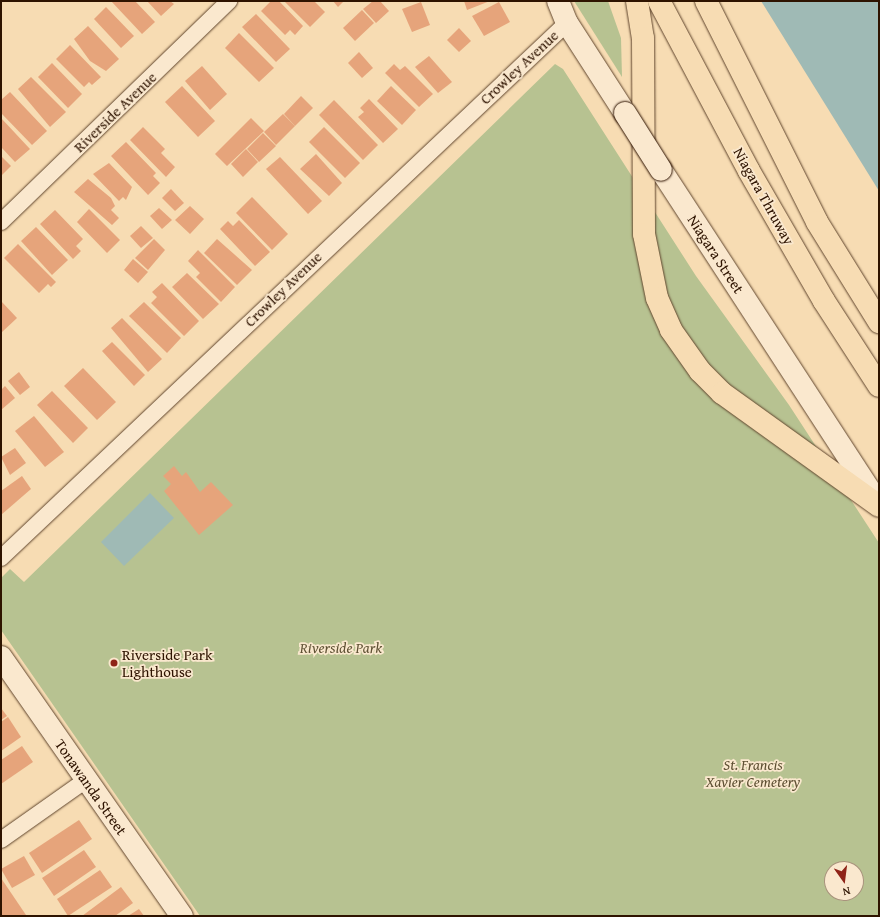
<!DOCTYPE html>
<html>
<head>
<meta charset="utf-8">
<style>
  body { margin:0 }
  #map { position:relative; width:880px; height:917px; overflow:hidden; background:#f7dcb3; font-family:"Gentium Book Plus",serif }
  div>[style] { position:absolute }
  .green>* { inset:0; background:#b7c291 }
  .water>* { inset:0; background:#9fbab5 }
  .building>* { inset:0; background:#e6a47b }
  .round { border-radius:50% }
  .roads { filter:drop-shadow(0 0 1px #60452d) drop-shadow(0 0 1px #60452d) }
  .street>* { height:16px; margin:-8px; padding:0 8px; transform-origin:8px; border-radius:8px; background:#fae8ce }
  .secondary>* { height:22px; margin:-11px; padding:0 11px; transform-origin:11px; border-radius:11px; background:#fae8ce }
  .highway>* { height:22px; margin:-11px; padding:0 11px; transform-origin:11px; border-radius:11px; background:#f7dcb3 }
  .bridges { filter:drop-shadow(0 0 1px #2e1300) drop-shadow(0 0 1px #2e1300) }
  .secondary-bridge>* { height:22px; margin:-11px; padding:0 11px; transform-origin:11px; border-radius:11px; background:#fae8ce }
  .dots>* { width:11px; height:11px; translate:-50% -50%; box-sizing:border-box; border:2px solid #fae8ce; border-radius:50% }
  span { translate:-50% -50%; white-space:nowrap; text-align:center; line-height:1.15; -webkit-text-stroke:3.5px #fae8ce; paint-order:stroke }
  .street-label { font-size:15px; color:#2e1300 }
  .park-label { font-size:15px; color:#5e5033; font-style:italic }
  .poi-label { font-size:15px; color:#2e1300 }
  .left { translate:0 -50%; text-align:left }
  .frame { position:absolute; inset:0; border:2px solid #2e1300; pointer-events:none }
  .north { position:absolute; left:824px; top:861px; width:40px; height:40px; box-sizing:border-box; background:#fae8ce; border:1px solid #a8937c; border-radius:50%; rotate:166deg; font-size:11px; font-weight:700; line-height:16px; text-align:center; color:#2e1300 }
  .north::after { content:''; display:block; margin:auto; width:14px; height:18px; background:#8f2418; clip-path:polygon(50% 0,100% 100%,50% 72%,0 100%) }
</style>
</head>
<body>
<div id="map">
  <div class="green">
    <div style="clip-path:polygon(574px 1px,608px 1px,621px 38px,622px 77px)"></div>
    <div style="clip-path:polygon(evenodd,555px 64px,563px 69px,696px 276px,789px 405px,879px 543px,879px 916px,200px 916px,1px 630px,1px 578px,10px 569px,24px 582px,555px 64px,832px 869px,856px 869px,856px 893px,832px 893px,832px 869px)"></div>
  </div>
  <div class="water">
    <div style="clip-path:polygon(761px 1px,879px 1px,879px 191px)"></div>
    <div style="clip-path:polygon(150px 493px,174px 518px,124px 566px,101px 542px)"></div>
  </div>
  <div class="building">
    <div style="clip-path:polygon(111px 1px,135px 1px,155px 22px,142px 34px)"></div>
    <div style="clip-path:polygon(147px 1px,170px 1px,174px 4px,161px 16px)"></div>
    <div style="clip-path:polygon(271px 1px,279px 1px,303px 26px,295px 35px,290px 30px,285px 35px,261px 11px)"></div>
    <div style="clip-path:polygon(284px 1px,314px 1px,325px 12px,310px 27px)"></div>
    <div style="clip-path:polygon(333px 1px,344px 1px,338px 7px)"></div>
    <div style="clip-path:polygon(373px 1px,380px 1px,389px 11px,376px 23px,363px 9px)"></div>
    <div style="clip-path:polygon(464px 1px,490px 1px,467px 10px)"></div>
    <div style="clip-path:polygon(421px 2px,430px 25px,412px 32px,402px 9px)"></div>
    <div style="clip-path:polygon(499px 2px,510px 22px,484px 36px,472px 16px)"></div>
    <div style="clip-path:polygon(106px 7px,134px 36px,121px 48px,94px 19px)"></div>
    <div style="clip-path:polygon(362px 10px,374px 23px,355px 41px,343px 28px)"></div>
    <div style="clip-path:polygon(256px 14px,290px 49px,276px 62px,242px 27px)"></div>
    <div style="clip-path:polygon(88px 26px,119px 59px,106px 71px,90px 61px,74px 39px)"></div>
    <div style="clip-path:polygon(459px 28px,471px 41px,459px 52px,447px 40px)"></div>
    <div style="clip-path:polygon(239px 33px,274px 68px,259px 82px,225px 48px)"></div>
    <div style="clip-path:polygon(70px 45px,101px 77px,92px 85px,89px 82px,84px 87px,56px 59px)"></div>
    <div style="clip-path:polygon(359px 52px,373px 68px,362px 78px,348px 63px)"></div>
    <div style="clip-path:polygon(429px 56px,452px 82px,438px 93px,415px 67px)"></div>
    <div style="clip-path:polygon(52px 63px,82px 94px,68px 108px,38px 77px)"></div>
    <div style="clip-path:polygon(394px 64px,400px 70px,405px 66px,433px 94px,419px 107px,385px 73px)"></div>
    <div style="clip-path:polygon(202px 66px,227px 94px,210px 110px,185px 81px)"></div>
    <div style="clip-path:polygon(31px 77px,66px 112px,50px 127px,18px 89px)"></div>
    <div style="clip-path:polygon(182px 86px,215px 121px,198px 137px,165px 102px)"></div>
    <div style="clip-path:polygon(391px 86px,416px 110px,402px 125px,377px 101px)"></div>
    <div style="clip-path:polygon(10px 92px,47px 131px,32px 145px,1px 113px,1px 100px)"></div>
    <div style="clip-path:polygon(301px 96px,313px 108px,295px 126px,284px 114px)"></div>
    <div style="clip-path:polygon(369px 99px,398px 129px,383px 143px,358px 117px,364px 112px,360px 108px)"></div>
    <div style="clip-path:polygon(334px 100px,378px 145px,363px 160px,319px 115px)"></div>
    <div style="clip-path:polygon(283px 114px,295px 126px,276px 145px,264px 132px)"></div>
    <div style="clip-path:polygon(1px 118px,30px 149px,15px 162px,1px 147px)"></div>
    <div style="clip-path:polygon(251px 118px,264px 131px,245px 149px,238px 141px,245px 149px,227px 166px,215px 154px)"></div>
    <div style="clip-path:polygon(143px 127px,165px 149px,161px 153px,175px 167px,166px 177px,130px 140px)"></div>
    <div style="clip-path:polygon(324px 127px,360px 163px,345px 178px,309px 142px)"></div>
    <div style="clip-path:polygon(263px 133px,276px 146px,259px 162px,247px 149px)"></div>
    <div style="clip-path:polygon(126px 142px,156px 173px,153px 176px,160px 183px,148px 195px,111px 156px)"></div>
    <div style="clip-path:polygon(246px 149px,258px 162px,243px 177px,231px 164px)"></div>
    <div style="clip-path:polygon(316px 154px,342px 183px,329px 196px,300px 169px)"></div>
    <div style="clip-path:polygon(1px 156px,11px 166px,1px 176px)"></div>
    <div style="clip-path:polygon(280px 157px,322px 201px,308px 214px,266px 169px)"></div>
    <div style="clip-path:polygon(109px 163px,132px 187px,126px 200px,123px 197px,119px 201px,93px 174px)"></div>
    <div style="clip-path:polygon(88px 179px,111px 198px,115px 206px,111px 210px,119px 218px,112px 225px,74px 192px)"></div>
    <div style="clip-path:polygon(171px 189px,184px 203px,175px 211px,162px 198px)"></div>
    <div style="clip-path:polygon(252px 197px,288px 234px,272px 250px,236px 213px)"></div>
    <div style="clip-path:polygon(190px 206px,204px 219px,190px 234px,175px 220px)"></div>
    <div style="clip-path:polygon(159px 208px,172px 220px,162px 229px,150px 216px)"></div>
    <div style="clip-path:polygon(89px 209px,120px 240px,107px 253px,77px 222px)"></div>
    <div style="clip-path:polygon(55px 210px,83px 239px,76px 246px,81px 251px,73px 259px,40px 224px)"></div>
    <div style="clip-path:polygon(239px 220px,270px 252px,255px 266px,220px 229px,228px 221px,233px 226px)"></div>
    <div style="clip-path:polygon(141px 226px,153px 238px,141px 248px,130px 236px)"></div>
    <div style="clip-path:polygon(36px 227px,68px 260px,52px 275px,21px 241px)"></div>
    <div style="clip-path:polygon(154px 239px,165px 250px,148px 270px,135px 258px)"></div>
    <div style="clip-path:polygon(217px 239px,252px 270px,237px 285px,204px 253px)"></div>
    <div style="clip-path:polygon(18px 244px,56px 282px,51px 287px,48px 284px,39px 293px,4px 258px)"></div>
    <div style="clip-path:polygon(198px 250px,235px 287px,221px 302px,196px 277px,200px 273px,188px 261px)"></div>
    <div style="clip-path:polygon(133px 259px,148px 272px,138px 283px,124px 270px)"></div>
    <div style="clip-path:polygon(187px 273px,219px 304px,203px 319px,172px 287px)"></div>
    <div style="clip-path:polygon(162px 283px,199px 321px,184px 336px,151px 303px,157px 297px,152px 292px)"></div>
    <div style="clip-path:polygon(1px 301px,17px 318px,1px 333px)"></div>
    <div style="clip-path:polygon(144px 302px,181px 338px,167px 353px,129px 316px)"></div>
    <div style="clip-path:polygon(122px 318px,162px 359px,148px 372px,111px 328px)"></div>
    <div style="clip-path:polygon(112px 342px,145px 375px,134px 386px,102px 351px)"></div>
    <div style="clip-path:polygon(83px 368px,116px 402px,97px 420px,64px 386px)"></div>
    <div style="clip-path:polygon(19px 372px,30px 387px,20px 395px,8px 381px)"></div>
    <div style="clip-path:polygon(5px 386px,15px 398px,1px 410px,1px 390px)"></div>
    <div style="clip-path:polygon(52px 391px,88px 428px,73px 443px,37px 405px)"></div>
    <div style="clip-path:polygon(34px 416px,64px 452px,45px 467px,15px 431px)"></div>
    <div style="clip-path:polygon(15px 448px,26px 463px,10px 475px,1px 457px)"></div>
    <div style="clip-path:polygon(174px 466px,182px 476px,186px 472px,200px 492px,211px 482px,233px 505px,199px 535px,164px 491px,171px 484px,163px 476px)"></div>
    <div style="clip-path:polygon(22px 476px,31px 489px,1px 515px,1px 491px)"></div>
    <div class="round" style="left:111.5px;top:659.5px;width:5px;height:5px"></div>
    <div style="clip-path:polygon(1px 708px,7px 716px,1px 720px)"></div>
    <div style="clip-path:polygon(8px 717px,21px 737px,1px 751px,1px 722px)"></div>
    <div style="clip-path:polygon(22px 746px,33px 762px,1px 784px,1px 760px)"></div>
    <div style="clip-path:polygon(79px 820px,92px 839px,42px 873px,29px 853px)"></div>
    <div style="clip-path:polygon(84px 850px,96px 867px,54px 896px,42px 878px)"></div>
    <div style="clip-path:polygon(24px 856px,35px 875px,12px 888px,1px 869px)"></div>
    <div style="clip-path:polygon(100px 870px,112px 887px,68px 916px,57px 899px)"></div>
    <div style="clip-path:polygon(1px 878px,26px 915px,25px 916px,1px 916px)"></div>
    <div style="clip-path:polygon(121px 887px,133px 903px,115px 916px,82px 916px)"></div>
    <div style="clip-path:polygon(139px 909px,144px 916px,128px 916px)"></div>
  </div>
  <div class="roads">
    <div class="street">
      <div style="left:1px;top:222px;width:318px;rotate:-44.1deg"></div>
      <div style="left:1px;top:558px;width:779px;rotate:-43.39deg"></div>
      <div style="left:1px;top:840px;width:104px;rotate:-35.2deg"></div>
    </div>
    <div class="secondary">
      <div style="left:558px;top:1px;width:24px;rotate:68deg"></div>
      <div style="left:567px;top:23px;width:107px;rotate:57.2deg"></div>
      <div style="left:661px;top:170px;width:399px;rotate:56.9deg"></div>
      <div style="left:1px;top:657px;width:316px;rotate:55.1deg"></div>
    </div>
    <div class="highway">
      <div style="left:637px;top:1px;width:37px;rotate:81deg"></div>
      <div style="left:643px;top:38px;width:196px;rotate:89.7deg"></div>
      <div style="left:644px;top:234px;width:65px;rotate:78.5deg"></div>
      <div style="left:657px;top:298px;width:35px;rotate:66deg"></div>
      <div style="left:671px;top:330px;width:50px;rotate:54.7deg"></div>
      <div style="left:700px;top:371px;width:31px;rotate:45deg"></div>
      <div style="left:722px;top:393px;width:193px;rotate:35.7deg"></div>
      <div style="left:659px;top:1px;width:192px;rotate:62.1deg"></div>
      <div style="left:749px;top:171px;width:150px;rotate:60deg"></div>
      <div style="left:824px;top:301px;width:101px;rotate:57.1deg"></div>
      <div style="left:706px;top:1px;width:247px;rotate:63.3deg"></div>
      <div style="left:817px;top:222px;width:118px;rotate:58.2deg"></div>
    </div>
  </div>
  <div class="bridges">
    <div class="secondary-bridge">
      <div style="left:625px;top:113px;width:67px;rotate:57.7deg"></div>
    </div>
  </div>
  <div class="dots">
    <div style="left:114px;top:663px;background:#8f2418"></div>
  </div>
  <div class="street-label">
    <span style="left:519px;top:67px;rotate:-43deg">Crowley Avenue</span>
    <span style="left:115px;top:112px;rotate:-44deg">Riverside Avenue</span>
    <span style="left:764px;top:196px;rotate:61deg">Niagara Thruway</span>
    <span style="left:716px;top:254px;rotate:57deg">Niagara Street</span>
    <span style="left:283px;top:289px;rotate:-44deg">Crowley Avenue</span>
    <span style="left:91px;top:787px;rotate:55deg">Tonawanda Street</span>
  </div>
  <div class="park-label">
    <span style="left:341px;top:648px">Riverside Park</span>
    <span style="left:753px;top:773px">St. Francis<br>Xavier Cemetery</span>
  </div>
  <div class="poi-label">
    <span class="left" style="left:122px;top:663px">Riverside Park<br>Lighthouse</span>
  </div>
  <div class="frame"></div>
  <div class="north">N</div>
</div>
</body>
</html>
